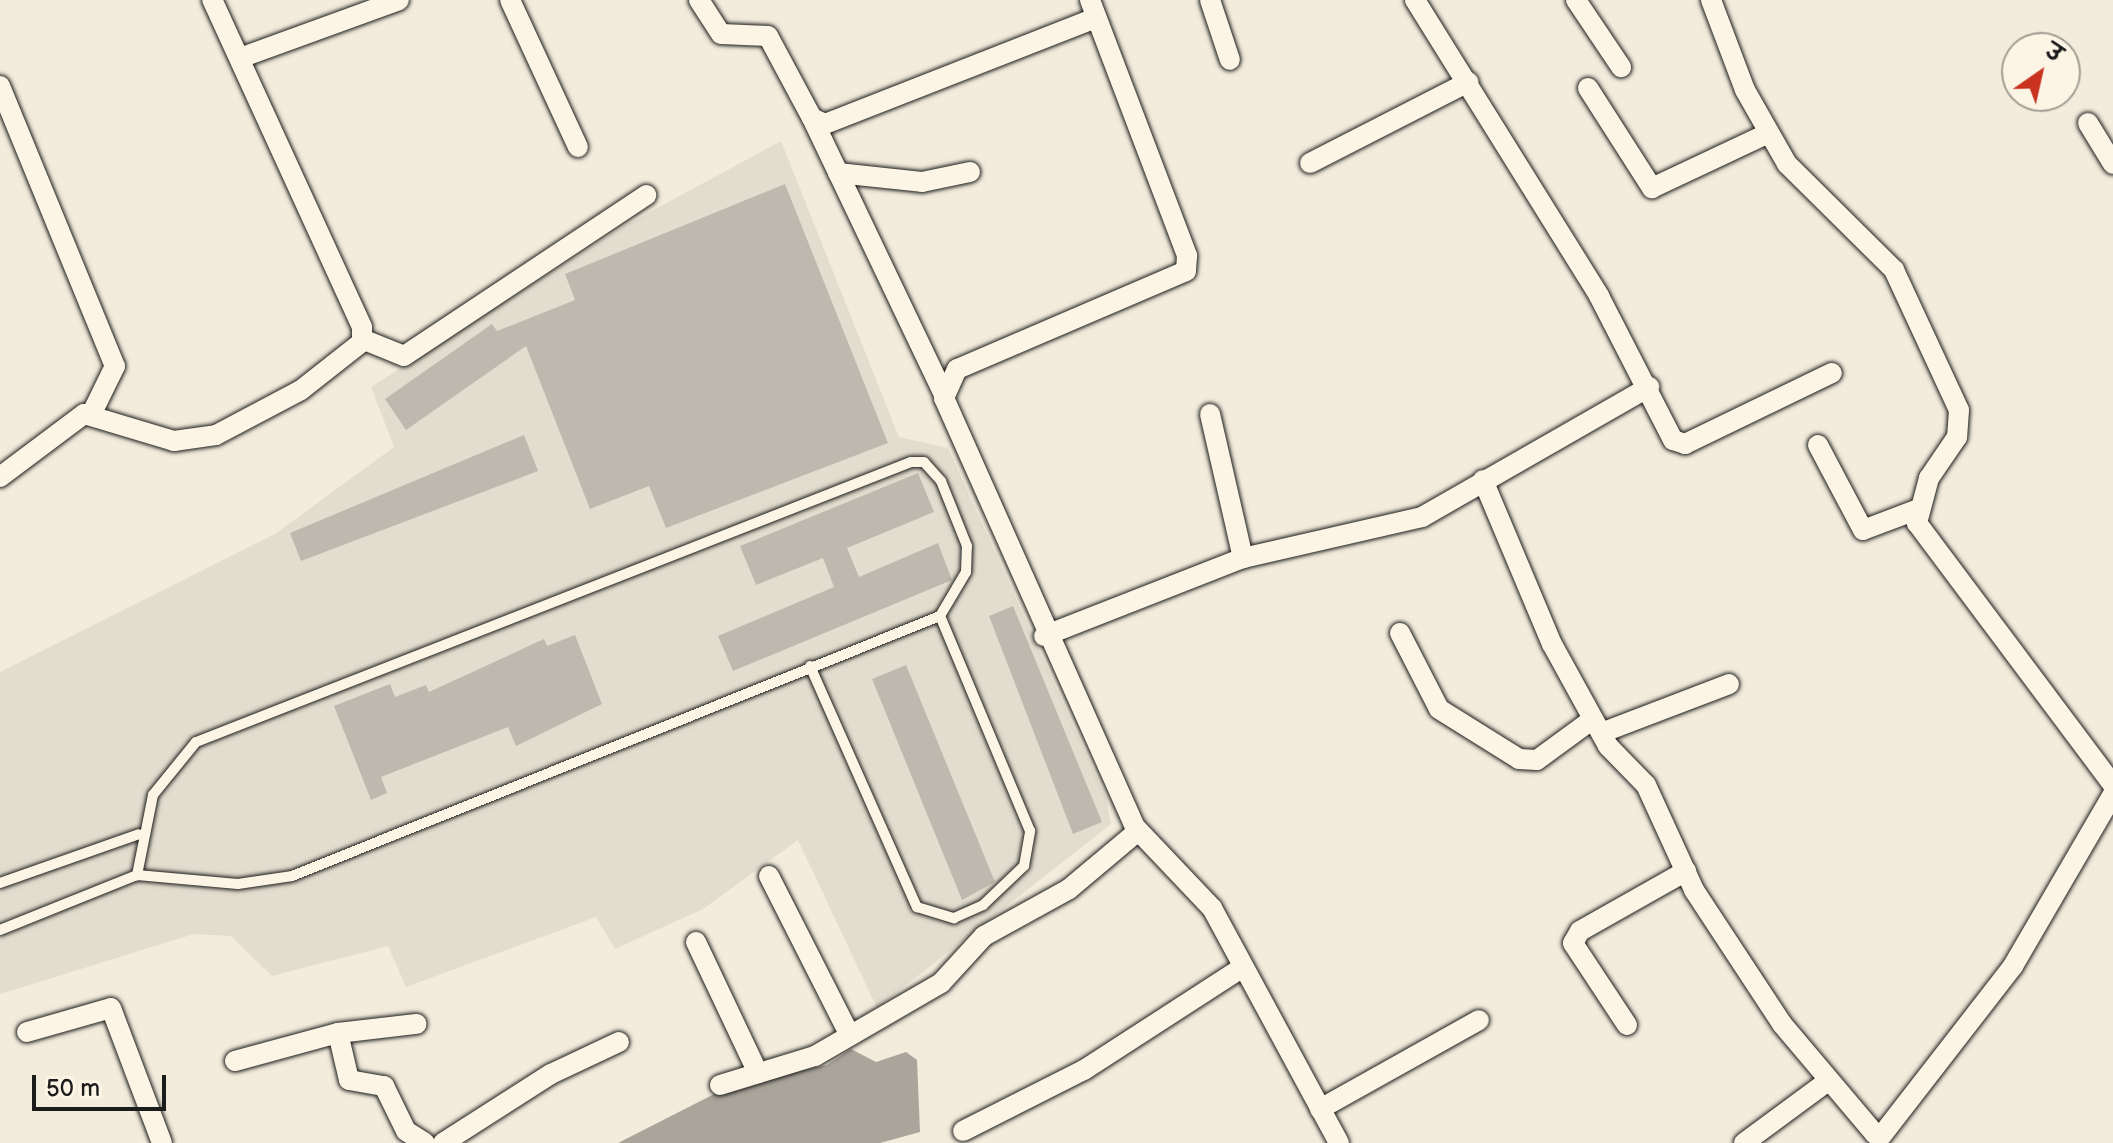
<!DOCTYPE html>
<html>
<head>
<meta charset="utf-8">
<style>
  body { margin:0 }
  #map { position:relative; width:2113px; height:1143px; overflow:hidden; background:#f3ecdd; font-family:"Balsamiq Sans","Playpen Sans Deva",sans-serif }
  div>[style] { position:absolute }
  .built>* { inset:0; background:#e3ddcf }
  .water>* { inset:0; background:#aaa59b }
  .building>* { inset:0; background:#beb9ae }
  .roads { filter:drop-shadow(0 0 2px #1c1c1c) drop-shadow(0 0 2px #1c1c1c) }
  .lane>* { height:10px; margin:-5px; padding:0 5px; transform-origin:5px; border-radius:5px; background:#fcf5e5 }
  .street>* { height:20px; margin:-10px; padding:0 10px; transform-origin:10px; border-radius:10px; background:#fcf5e5 }
  span { translate:-50% -50%; white-space:nowrap; text-align:center; line-height:1.15; -webkit-text-stroke:8px #fcf5e5; paint-order:stroke }
  .north { position:absolute; left:2001px; top:32px; width:80px; height:80px; box-sizing:border-box; background:#fcf5e5; border:2px solid #a29e95; border-radius:50%; rotate:34deg; font-size:22px; font-weight:700; line-height:32px; text-align:center; color:#1c1c1c }
  .north::after { content:''; display:block; margin:auto; width:28px; height:36px; background:#c8321e; clip-path:polygon(50% 0,100% 100%,50% 72%,0 100%) }
  .scale { position:absolute; left:32px; top:1075px; width:134px; height:36px; box-sizing:border-box; border:4px solid #1c1c1c; border-top:0; padding-left:10px; font-size:24px; line-height:28px; white-space:nowrap; color:#1c1c1c; -webkit-text-stroke:6px #fcf5e5; paint-order:stroke }
</style>
</head>
<body>
<div id="map">
  <div class="built">
    <div style="clip-path:polygon(781px 141px,899px 437px,948px 448px,1106px 798px,1111px 824px,877px 1008px,798px 840px,703px 909px,615px 949px,596px 917px,406px 987px,388px 946px,272px 976px,231px 936px,194px 934px,0 994px,0 672px,275px 534px,394px 447px,371px 387px,624px 226px)"></div>
  </div>
  <div class="water">
    <div style="clip-path:polygon(851px 1049px,876px 1062px,906px 1052px,917px 1060px,920px 1132px,880px 1143px,618px 1143px,728px 1087px,827px 1065px)"></div>
  </div>
  <div class="building">
    <div style="clip-path:polygon(785px 184px,888px 443px,666px 528px,649px 486px,590px 509px,526px 346px,406px 430px,385px 399px,492px 324px,497px 331px,575px 300px,565px 274px)"></div>
    <div style="clip-path:polygon(524px 435px,538px 471px,301px 561px,290px 533px)"></div>
    <div style="clip-path:polygon(918px 473px,934px 512px,847px 548px,859px 577px,938px 543px,952px 580px,733px 671px,718px 636px,834px 587px,823px 558px,756px 585px,740px 546px)"></div>
    <div style="clip-path:polygon(1013px 606px,1102px 822px,1073px 834px,989px 616px)"></div>
    <div style="clip-path:polygon(575px 635px,602px 704px,516px 746px,508px 727px,381px 777px,387px 793px,371px 800px,334px 706px,390px 684px,395px 697px,426px 685px,429px 692px,544px 639px,547px 646px)"></div>
    <div style="clip-path:polygon(906px 665px,995px 882px,962px 900px,872px 679px)"></div>
  </div>
  <div class="roads">
    <div class="lane">
      <div style="left:810px;top:666px;width:264px;rotate:66.1deg"></div>
      <div style="left:917px;top:907px;width:39px;rotate:17deg"></div>
      <div style="left:954px;top:918px;width:32px;rotate:-24deg"></div>
      <div style="left:983px;top:905px;width:57px;rotate:-43.6deg"></div>
      <div style="left:1024px;top:866px;width:36px;rotate:-80deg"></div>
      <div style="left:1030px;top:831px;width:233px;rotate:-112.7deg"></div>
      <div style="left:0;top:883px;width:147px;rotate:-19.4deg"></div>
      <div style="left:0;top:930px;width:148px;rotate:-21.9deg"></div>
      <div style="left:137px;top:875px;width:101px;rotate:5.1deg"></div>
      <div style="left:238px;top:884px;width:55px;rotate:-8.4deg"></div>
      <div style="left:292px;top:876px;width:698px;rotate:-21.86deg"></div>
      <div style="left:940px;top:616px;width:51px;rotate:-59.4deg"></div>
      <div style="left:966px;top:572px;width:26px;rotate:-88deg"></div>
      <div style="left:967px;top:546px;width:70px;rotate:-111.8deg"></div>
      <div style="left:941px;top:481px;width:25px;rotate:-132deg"></div>
      <div style="left:924px;top:462px;width:13px;rotate:180deg"></div>
      <div style="left:911px;top:462px;width:768px;rotate:158.61deg"></div>
      <div style="left:196px;top:742px;width:68px;rotate:129.1deg"></div>
      <div style="left:153px;top:795px;width:82px;rotate:101.3deg"></div>
    </div>
    <div class="street">
      <div style="left:510px;top:0;width:162px;rotate:65.2deg"></div>
      <div style="left:699px;top:0;width:40px;rotate:57.1deg"></div>
      <div style="left:721px;top:34px;width:47px;rotate:2.4deg"></div>
      <div style="left:768px;top:36px;width:93px;rotate:61.8deg"></div>
      <div style="left:812px;top:118px;width:14px;rotate:25deg"></div>
      <div style="left:825px;top:124px;width:291px;rotate:-21.4deg"></div>
      <div style="left:1090px;top:0;width:274px;rotate:69.2deg"></div>
      <div style="left:1187px;top:256px;width:15px;rotate:94deg"></div>
      <div style="left:1186px;top:271px;width:249px;rotate:156.8deg"></div>
      <div style="left:957px;top:369px;width:32px;rotate:114deg"></div>
      <div style="left:944px;top:398px;width:470px;rotate:66deg"></div>
      <div style="left:1135px;top:827px;width:112px;rotate:46.5deg"></div>
      <div style="left:1212px;top:908px;width:267px;rotate:61.6deg"></div>
      <div style="left:1210px;top:0;width:63px;rotate:71.6deg"></div>
      <div style="left:1415px;top:0;width:349px;rotate:58.1deg"></div>
      <div style="left:1599px;top:296px;width:162px;rotate:62.8deg"></div>
      <div style="left:1673px;top:440px;width:13px;rotate:18deg"></div>
      <div style="left:1685px;top:444px;width:163px;rotate:-25.8deg"></div>
      <div style="left:1576px;top:0;width:81px;rotate:56.1deg"></div>
      <div style="left:1711px;top:0;width:96px;rotate:69.3deg"></div>
      <div style="left:1745px;top:90px;width:85px;rotate:60.4deg"></div>
      <div style="left:1787px;top:164px;width:151px;rotate:44.7deg"></div>
      <div style="left:1894px;top:270px;width:154px;rotate:65.1deg"></div>
      <div style="left:1959px;top:410px;width:27px;rotate:94deg"></div>
      <div style="left:1957px;top:437px;width:50px;rotate:124.3deg"></div>
      <div style="left:1929px;top:478px;width:47px;rotate:104.9deg"></div>
      <div style="left:1917px;top:523px;width:327px;rotate:53.2deg"></div>
      <div style="left:240px;top:58px;width:169px;rotate:-20deg"></div>
      <div style="left:0;top:86px;width:303px;rotate:67.7deg"></div>
      <div style="left:115px;top:366px;width:52px;rotate:116.1deg"></div>
      <div style="left:1588px;top:88px;width:119px;rotate:57.4deg"></div>
      <div style="left:1652px;top:188px;width:129px;rotate:-25.2deg"></div>
      <div style="left:812px;top:118px;width:305px;rotate:64.5deg"></div>
      <div style="left:2088px;top:123px;width:48px;rotate:58.6deg"></div>
      <div style="left:1310px;top:163px;width:178px;rotate:-27.1deg"></div>
      <div style="left:838px;top:173px;width:84px;rotate:6.1deg"></div>
      <div style="left:922px;top:182px;width:49px;rotate:-11.8deg"></div>
      <div style="left:362px;top:339px;width:45px;rotate:22deg"></div>
      <div style="left:404px;top:356px;width:291px;rotate:-33.6deg"></div>
      <div style="left:1210px;top:414px;width:148px;rotate:77.1deg"></div>
      <div style="left:1818px;top:445px;width:96px;rotate:62.1deg"></div>
      <div style="left:1863px;top:530px;width:57px;rotate:-20.7deg"></div>
      <div style="left:0;top:477px;width:105px;rotate:-36.9deg"></div>
      <div style="left:84px;top:414px;width:94px;rotate:16.7deg"></div>
      <div style="left:174px;top:441px;width:42px;rotate:-8.1deg"></div>
      <div style="left:216px;top:435px;width:96px;rotate:-27.9deg"></div>
      <div style="left:301px;top:390px;width:78px;rotate:-38.2deg"></div>
      <div style="left:362px;top:342px;width:15px;rotate:-90deg"></div>
      <div style="left:362px;top:327px;width:360px;rotate:-114.6deg"></div>
      <div style="left:1483px;top:480px;width:178px;rotate:67.2deg"></div>
      <div style="left:1552px;top:644px;width:116px;rotate:61.2deg"></div>
      <div style="left:1608px;top:746px;width:54px;rotate:45.7deg"></div>
      <div style="left:1646px;top:785px;width:115px;rotate:65.4deg"></div>
      <div style="left:1694px;top:890px;width:160px;rotate:56.7deg"></div>
      <div style="left:1782px;top:1024px;width:144px;rotate:49.8deg"></div>
      <div style="left:1875px;top:1134px;width:7px;rotate:8deg"></div>
      <div style="left:1882px;top:1135px;width:214px;rotate:-52.2deg"></div>
      <div style="left:2013px;top:966px;width:199px;rotate:-59.8deg"></div>
      <div style="left:1400px;top:633px;width:85px;rotate:62.8deg"></div>
      <div style="left:1439px;top:709px;width:94px;rotate:32deg"></div>
      <div style="left:1519px;top:759px;width:18px;rotate:3deg"></div>
      <div style="left:1537px;top:760px;width:69px;rotate:-36.2deg"></div>
      <div style="left:1044px;top:636px;width:214px;rotate:-21.4deg"></div>
      <div style="left:1243px;top:558px;width:184px;rotate:-12.9deg"></div>
      <div style="left:1422px;top:517px;width:262px;rotate:-29.8deg"></div>
      <div style="left:1601px;top:733px;width:137px;rotate:-20.9deg"></div>
      <div style="left:769px;top:876px;width:179px;rotate:63.1deg"></div>
      <div style="left:696px;top:942px;width:145px;rotate:64.7deg"></div>
      <div style="left:1627px;top:1025px;width:98px;rotate:-123.4deg"></div>
      <div style="left:1573px;top:943px;width:14px;rotate:-60deg"></div>
      <div style="left:1580px;top:931px;width:122px;rotate:-29.5deg"></div>
      <div style="left:27px;top:1032px;width:87px;rotate:-15.9deg"></div>
      <div style="left:111px;top:1008px;width:144px;rotate:69.3deg"></div>
      <div style="left:338px;top:1033px;width:48px;rotate:76.8deg"></div>
      <div style="left:349px;top:1080px;width:36px;rotate:10deg"></div>
      <div style="left:384px;top:1086px;width:50px;rotate:63.9deg"></div>
      <div style="left:406px;top:1131px;width:22px;rotate:32deg"></div>
      <div style="left:235px;top:1061px;width:107px;rotate:-15.2deg"></div>
      <div style="left:338px;top:1033px;width:79px;rotate:-6.6deg"></div>
      <div style="left:720px;top:1085px;width:99px;rotate:-17deg"></div>
      <div style="left:815px;top:1056px;width:146px;rotate:-30.1deg"></div>
      <div style="left:941px;top:983px;width:64px;rotate:-47.5deg"></div>
      <div style="left:984px;top:936px;width:97px;rotate:-28.9deg"></div>
      <div style="left:1069px;top:889px;width:90px;rotate:-40deg"></div>
      <div style="left:1320px;top:1109px;width:182px;rotate:-29.2deg"></div>
      <div style="left:963px;top:1131px;width:136px;rotate:-26.8deg"></div>
      <div style="left:1084px;top:1070px;width:189px;rotate:-32.9deg"></div>
      <div style="left:443px;top:1143px;width:128px;rotate:-32.6deg"></div>
      <div style="left:551px;top:1074px;width:75px;rotate:-25.2deg"></div>
      <div style="left:1744px;top:1143px;width:104px;rotate:-36.4deg"></div>
    </div>
  </div>
  <div class="north">उ</div>
  <div class="scale">50 m</div>
</div>
</body>
</html>
